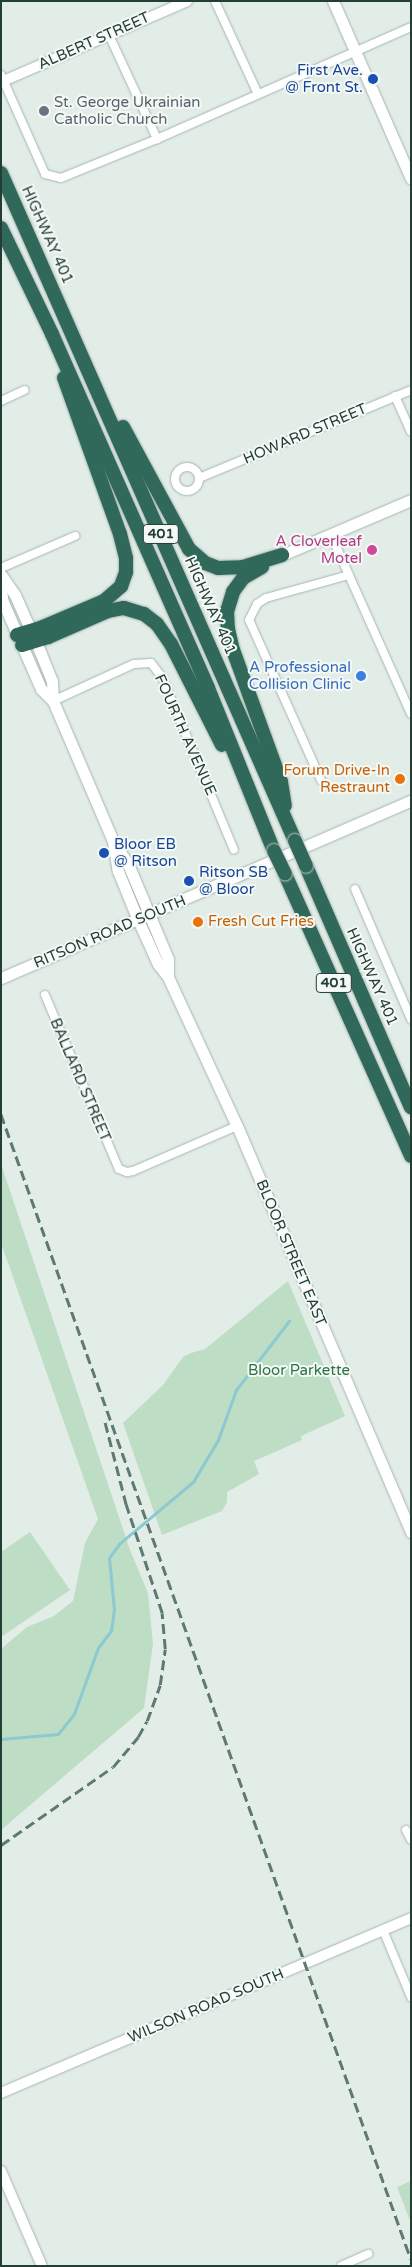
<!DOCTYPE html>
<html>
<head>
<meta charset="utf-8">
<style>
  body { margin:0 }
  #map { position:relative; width:412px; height:2267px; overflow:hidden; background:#e3ede8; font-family:"Varela Round",sans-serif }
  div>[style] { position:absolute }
  .green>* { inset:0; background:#bdddc4 }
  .stream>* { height:2.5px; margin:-1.25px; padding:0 1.25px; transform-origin:1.25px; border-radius:1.25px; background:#8dc9d0 }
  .roads { filter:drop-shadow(0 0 1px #a6b5af) drop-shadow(0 0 1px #a6b5af) }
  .minor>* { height:8px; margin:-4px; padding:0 4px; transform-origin:4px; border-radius:4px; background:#fff }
  .minor>.ring { margin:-4px; padding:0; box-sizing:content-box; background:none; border:8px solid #fff; border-radius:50% }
  .tertiary>* { height:10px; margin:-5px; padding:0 5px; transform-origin:5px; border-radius:5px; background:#fff }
  .secondary>* { height:11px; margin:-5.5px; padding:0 5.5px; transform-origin:5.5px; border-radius:5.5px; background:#fff }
  .motorway>* { height:14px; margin:-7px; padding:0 7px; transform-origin:7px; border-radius:7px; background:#30695a }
  .rail>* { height:2.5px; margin-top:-1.25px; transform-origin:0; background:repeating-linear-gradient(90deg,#5e7970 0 10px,transparent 0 15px) }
  .bridges { filter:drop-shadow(0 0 1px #c1c9c6) drop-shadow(0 0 1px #c1c9c6) }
  .motorway-bridge>* { height:14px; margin:-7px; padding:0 7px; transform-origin:7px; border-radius:7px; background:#30695a }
  .dots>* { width:14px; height:14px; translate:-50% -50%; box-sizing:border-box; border:2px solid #f4f9f6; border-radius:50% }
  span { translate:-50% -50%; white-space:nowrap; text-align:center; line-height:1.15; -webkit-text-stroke:4px #f4f9f6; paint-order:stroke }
  .shield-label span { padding:1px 4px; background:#f4f9f6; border:1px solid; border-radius:4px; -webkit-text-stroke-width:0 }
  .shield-label { font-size:14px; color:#233e35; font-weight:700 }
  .street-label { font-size:15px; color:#233e35 }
  .transit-label { font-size:15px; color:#164399 }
  .right { translate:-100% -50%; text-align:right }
  .left { translate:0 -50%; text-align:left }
  .worship-label { font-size:15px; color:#5b616d }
  .hotel-label { font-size:15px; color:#b23c85 }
  .shop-label { font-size:15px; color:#366cbe }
  .food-label { font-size:15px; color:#c56008 }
  .park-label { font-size:15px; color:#2f7345 }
  .frame { position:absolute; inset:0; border:2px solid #233e35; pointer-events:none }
</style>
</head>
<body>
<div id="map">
  <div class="green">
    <div style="clip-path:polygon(1px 1164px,130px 1550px,148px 1593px,153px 1644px,144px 1708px,1px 1830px,1px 1649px,27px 1627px,54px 1616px,73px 1601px,85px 1543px,98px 1519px,1px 1243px)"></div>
    <div style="clip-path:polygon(288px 1281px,345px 1416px,301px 1436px,302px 1440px,254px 1461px,259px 1474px,227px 1492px,227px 1502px,222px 1511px,162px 1535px,123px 1423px,163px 1385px,183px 1357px,191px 1353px,205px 1349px)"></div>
    <div style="clip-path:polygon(30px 1532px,70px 1590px,1px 1637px,1px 1552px)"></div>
    <div style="clip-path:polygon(411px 2181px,411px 2223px,397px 2187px)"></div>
  </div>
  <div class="stream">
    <div style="left:1px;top:1739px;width:57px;rotate:-5deg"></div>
    <div style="left:58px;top:1734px;width:26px;rotate:-51deg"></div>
    <div style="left:74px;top:1714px;width:70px;rotate:-70deg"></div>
    <div style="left:98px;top:1648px;width:21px;rotate:-53deg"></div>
    <div style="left:111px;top:1631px;width:21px;rotate:-82deg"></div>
    <div style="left:114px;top:1610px;width:52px;rotate:-95.5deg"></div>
    <div style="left:109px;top:1558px;width:17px;rotate:-54deg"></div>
    <div style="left:119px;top:1544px;width:97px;rotate:-40deg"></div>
    <div style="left:193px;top:1482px;width:49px;rotate:-59.2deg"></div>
    <div style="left:218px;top:1440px;width:53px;rotate:-70.2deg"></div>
    <div style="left:236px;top:1390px;width:87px;rotate:-52.5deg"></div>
  </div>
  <div class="roads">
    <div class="minor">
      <div style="left:215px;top:1px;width:102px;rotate:65.2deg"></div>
      <div style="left:109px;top:35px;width:115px;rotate:65.2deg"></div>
      <div style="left:1px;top:75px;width:108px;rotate:66deg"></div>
      <div style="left:45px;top:174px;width:16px;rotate:14deg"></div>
      <div style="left:61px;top:178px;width:104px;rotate:-22.1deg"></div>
      <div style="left:157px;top:139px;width:278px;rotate:-23.8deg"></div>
      <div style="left:395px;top:396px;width:39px;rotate:66deg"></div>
      <div style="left:1px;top:401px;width:26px;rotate:-25deg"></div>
      <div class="ring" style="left:175px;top:467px;width:16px;height:16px"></div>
      <div style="left:199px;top:478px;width:230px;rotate:-22.5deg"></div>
      <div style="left:331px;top:535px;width:196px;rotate:65.9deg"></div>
      <div style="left:1px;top:568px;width:81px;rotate:-23.4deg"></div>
      <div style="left:53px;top:701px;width:89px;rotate:-24.6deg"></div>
      <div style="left:134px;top:664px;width:17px;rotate:-3deg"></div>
      <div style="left:151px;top:663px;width:18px;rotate:52deg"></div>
      <div style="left:162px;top:677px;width:187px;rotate:67.4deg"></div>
      <div style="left:321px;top:780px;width:175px;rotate:-114.2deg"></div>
      <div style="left:249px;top:620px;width:18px;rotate:-63deg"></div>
      <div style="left:257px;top:604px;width:11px;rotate:-34deg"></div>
      <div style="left:266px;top:598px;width:86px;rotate:-15.5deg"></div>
      <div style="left:355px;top:889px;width:142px;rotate:66.7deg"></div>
      <div style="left:45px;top:995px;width:189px;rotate:67deg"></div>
      <div style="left:119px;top:1169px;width:9px;rotate:21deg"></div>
      <div style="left:127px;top:1172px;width:6px;rotate:-9deg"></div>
      <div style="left:133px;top:1171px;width:113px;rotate:-23.4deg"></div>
      <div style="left:406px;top:1830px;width:11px;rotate:63deg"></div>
      <div style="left:383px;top:1930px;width:73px;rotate:67.3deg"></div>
      <div style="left:341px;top:2266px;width:30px;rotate:-24deg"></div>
    </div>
    <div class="tertiary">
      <div style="left:1px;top:82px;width:203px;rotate:-23.5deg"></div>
      <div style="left:1px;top:2093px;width:446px;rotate:-23.1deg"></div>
      <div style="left:1px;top:2171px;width:103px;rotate:66.7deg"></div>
    </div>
    <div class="secondary">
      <div style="left:333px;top:1px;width:194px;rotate:66.3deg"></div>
      <div style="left:282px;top:555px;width:140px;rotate:-23.1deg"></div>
      <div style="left:1px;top:575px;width:24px;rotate:55deg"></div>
      <div style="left:15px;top:595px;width:64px;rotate:66.2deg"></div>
      <div style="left:41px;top:654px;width:29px;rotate:68deg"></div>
      <div style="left:52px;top:681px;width:20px;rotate:87deg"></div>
      <div style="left:53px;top:701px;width:152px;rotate:66.8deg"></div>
      <div style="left:113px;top:841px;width:27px;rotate:57deg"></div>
      <div style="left:128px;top:864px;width:103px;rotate:67.2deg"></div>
      <div style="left:168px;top:959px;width:18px;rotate:90deg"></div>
      <div style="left:1px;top:591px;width:11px;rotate:80deg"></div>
      <div style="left:3px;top:602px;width:95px;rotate:66.4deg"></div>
      <div style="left:41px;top:689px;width:17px;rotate:45deg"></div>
      <div style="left:113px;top:841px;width:30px;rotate:81deg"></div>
      <div style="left:118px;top:871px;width:53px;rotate:67.8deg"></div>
      <div style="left:138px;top:920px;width:48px;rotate:65.6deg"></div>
      <div style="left:158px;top:964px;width:16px;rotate:52deg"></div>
      <div style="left:168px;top:977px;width:164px;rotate:65.2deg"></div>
      <div style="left:237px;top:1126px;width:442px;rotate:66.8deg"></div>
      <div style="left:1px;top:978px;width:447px;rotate:-23.4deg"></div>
    </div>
    <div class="motorway">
      <div style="left:1px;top:173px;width:730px;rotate:66.24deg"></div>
      <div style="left:1px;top:228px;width:118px;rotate:64.3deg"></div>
      <div style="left:52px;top:334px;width:387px;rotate:66.2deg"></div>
      <div style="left:208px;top:688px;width:176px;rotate:68deg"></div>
      <div style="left:123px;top:427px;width:139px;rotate:61.6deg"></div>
      <div style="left:189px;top:549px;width:21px;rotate:41deg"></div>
      <div style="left:205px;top:563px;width:14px;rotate:21deg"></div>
      <div style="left:218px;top:568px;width:25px;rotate:-2deg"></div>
      <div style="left:243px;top:567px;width:41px;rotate:-17.1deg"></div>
      <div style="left:262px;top:567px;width:22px;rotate:150deg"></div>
      <div style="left:243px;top:578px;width:17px;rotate:126deg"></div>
      <div style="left:233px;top:592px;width:21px;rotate:107deg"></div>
      <div style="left:227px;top:612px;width:17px;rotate:87deg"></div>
      <div style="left:228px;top:629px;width:22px;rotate:77deg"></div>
      <div style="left:233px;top:650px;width:140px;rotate:70deg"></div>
      <div style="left:281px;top:782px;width:24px;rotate:81deg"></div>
      <div style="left:17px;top:635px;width:27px;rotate:-17deg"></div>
      <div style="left:43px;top:627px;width:66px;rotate:-23.1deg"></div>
      <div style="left:104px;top:601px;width:23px;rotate:-41deg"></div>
      <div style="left:121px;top:586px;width:15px;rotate:-70deg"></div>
      <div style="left:126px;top:572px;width:14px;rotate:-90deg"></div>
      <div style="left:126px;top:558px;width:25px;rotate:-104deg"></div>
      <div style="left:120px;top:534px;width:166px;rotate:-109.7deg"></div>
      <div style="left:22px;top:645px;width:27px;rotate:-17deg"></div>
      <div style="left:48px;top:637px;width:65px;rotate:-23.4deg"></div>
      <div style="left:108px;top:611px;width:16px;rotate:-11deg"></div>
      <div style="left:124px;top:608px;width:21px;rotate:17deg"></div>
      <div style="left:144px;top:614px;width:16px;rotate:38deg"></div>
      <div style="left:157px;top:624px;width:24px;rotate:55deg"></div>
      <div style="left:171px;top:644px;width:113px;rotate:63.2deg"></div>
      <div style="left:306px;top:866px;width:263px;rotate:66.5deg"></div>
      <div style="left:285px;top:874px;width:309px;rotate:65.9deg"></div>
    </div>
  </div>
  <div class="rail">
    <div style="left:1px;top:1114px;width:1216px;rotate:70.3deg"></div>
    <div style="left:1px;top:1845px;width:136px;rotate:-34.9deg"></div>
    <div style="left:113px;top:1767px;width:39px;rotate:-50deg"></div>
    <div style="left:138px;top:1737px;width:18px;rotate:-61deg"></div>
    <div style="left:147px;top:1721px;width:38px;rotate:-70deg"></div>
    <div style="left:160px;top:1685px;width:36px;rotate:-82deg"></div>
    <div style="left:165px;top:1649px;width:36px;rotate:-95deg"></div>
    <div style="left:162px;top:1613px;width:114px;rotate:-108.4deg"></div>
    <div style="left:126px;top:1505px;width:85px;rotate:-104.4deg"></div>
  </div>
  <div class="bridges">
    <div class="motorway-bridge">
      <div style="left:295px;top:841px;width:27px;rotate:66deg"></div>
      <div style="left:274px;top:851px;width:25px;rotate:64deg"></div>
    </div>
  </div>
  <div class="dots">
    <div style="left:373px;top:79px;background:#1a4fb4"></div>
    <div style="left:44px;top:111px;background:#6b7280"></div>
    <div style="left:372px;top:550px;background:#d1479c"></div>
    <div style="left:361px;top:676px;background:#3f7fe0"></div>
    <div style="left:400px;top:779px;background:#e8710a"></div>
    <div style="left:104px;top:853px;background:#1a4fb4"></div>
    <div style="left:189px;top:881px;background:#1a4fb4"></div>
    <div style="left:198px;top:922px;background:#e8710a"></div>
  </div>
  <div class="shield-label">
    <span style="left:161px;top:534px">401</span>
    <span style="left:334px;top:983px">401</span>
  </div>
  <div class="street-label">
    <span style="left:94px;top:41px;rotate:-24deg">ALBERT STREET</span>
    <span style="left:47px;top:235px;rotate:66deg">HIGHWAY 401</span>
    <span style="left:305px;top:434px;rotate:-23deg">HOWARD STREET</span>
    <span style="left:210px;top:606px;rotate:66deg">HIGHWAY 401</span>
    <span style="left:185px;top:735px;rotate:66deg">FOURTH AVENUE</span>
    <span style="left:110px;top:932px;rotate:-23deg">RITSON ROAD SOUTH</span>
    <span style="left:372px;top:977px;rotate:66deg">HIGHWAY 401</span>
    <span style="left:80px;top:1080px;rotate:67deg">BALLARD STREET</span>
    <span style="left:291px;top:1253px;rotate:67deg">BLOOR STREET EAST</span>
    <span style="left:206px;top:2006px;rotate:-23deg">WILSON ROAD SOUTH</span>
  </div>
  <div class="transit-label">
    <span class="right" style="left:363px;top:79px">First Ave.<br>@ Front St.</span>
    <span class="left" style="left:114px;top:853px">Bloor EB<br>@ Ritson</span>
    <span class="left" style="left:199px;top:881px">Ritson SB<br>@ Bloor</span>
  </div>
  <div class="worship-label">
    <span class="left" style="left:54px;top:111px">St. George Ukrainian<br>Catholic Church</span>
  </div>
  <div class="hotel-label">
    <span class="right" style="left:362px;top:550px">A Cloverleaf<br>Motel</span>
  </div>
  <div class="shop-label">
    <span class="right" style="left:351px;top:676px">A Professional<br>Collision Clinic</span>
  </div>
  <div class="food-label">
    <span class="right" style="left:390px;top:779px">Forum Drive-In<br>Restraunt</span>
    <span class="left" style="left:208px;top:922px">Fresh Cut Fries</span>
  </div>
  <div class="park-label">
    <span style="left:299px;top:1371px">Bloor Parkette</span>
  </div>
  <div class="frame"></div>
</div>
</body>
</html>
